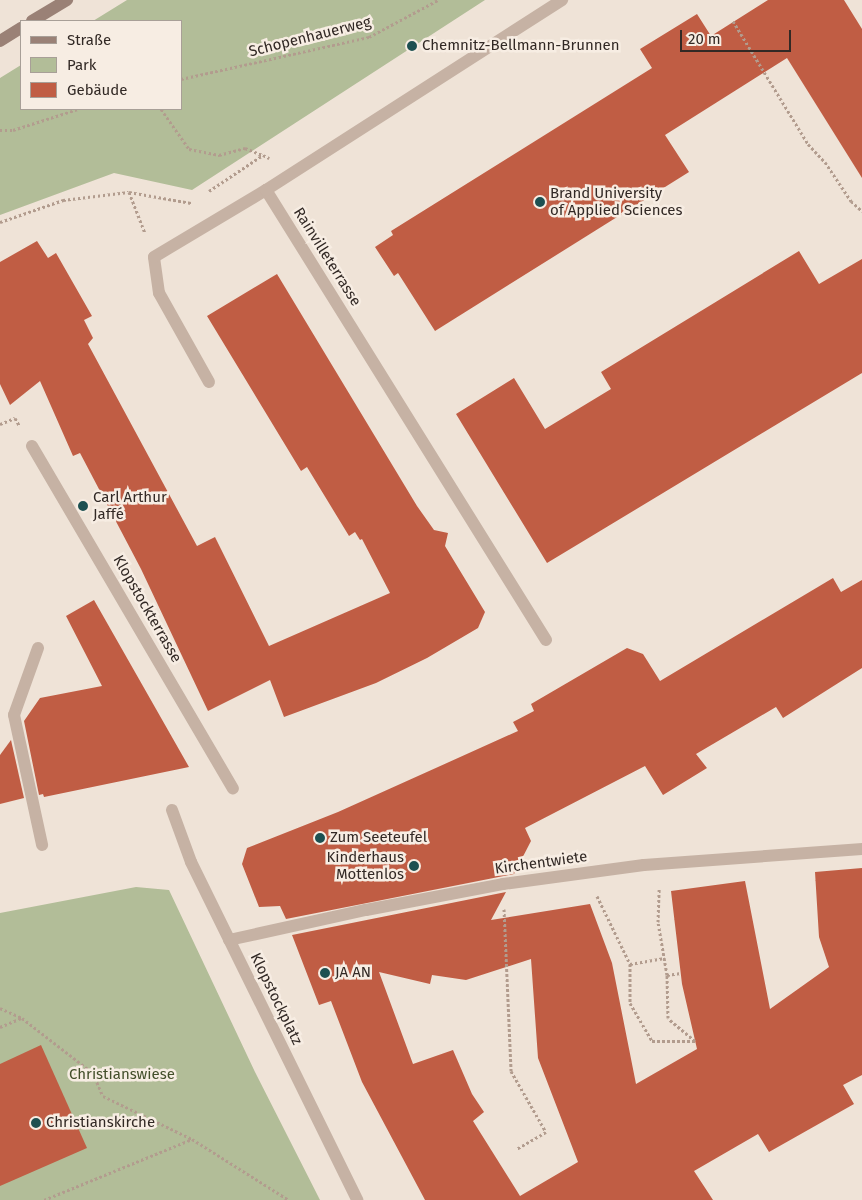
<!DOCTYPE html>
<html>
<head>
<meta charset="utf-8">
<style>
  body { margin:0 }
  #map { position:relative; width:862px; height:1200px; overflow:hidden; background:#efe3d7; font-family:"Fira Sans",sans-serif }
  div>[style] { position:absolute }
  .green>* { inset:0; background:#b2bd98 }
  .building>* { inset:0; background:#c05d44 }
  .path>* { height:3px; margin-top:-1.5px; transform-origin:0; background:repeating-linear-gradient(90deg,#b29c8e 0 2.5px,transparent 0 5px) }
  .lane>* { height:12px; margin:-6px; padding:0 6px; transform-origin:6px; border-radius:6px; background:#c6b2a4 }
  .street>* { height:12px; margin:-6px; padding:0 6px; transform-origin:6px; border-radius:6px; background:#c6b2a4 }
  .secondary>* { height:12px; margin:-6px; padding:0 6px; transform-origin:6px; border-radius:6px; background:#9a8176 }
  .dots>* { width:14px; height:14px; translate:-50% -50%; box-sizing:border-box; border:2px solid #f7ede3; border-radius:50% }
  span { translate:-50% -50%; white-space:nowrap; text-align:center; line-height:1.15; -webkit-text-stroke:5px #f7ede3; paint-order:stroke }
  .street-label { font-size:15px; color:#322925 }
  .poi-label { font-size:15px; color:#322925 }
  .left { translate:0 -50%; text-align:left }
  .right { translate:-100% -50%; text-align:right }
  .park-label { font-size:15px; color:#434f2a }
  .legend { position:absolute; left:20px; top:20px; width:162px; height:90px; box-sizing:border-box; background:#f7ede3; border:1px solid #a89f97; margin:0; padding:6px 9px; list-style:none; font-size:15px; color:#322925 }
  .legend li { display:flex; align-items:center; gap:10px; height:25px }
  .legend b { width:25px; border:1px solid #a89f97 }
  .scale { position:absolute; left:680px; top:30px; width:111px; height:22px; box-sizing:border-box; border:2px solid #322925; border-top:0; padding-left:6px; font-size:15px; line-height:18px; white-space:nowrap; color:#322925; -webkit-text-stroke:4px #f7ede3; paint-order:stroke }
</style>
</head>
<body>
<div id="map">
  <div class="green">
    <div style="clip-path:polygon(127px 0,485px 0,192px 190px,114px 173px,0 215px,0 78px,21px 65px,21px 109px,181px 109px,181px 21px,93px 21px)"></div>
    <div style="clip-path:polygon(136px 887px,169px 890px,255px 1072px,320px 1200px,0 1200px,0 913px)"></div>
  </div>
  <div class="building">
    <div style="clip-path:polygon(768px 0,844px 0,862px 29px,862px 178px,787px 58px,665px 135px,689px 172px,435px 331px,398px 273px,394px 276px,375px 247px,393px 235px,391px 231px,652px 68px,640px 49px,697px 14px,711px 36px)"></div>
    <div style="clip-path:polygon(37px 241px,48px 258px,56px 253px,92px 316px,84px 320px,93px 338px,88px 344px,197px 546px,215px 537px,269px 646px,390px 593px,362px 539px,360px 540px,355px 532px,349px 536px,307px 467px,301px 471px,207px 316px,277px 274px,417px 506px,434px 530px,448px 533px,445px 546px,485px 612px,478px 628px,427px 658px,376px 683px,284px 717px,270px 680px,208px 711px,141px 569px,80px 453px,73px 456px,40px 381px,10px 405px,0 384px,0 262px)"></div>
    <div style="clip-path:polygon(799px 251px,819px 284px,862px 259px,862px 373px,547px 563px,456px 414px,514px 378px,545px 429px,611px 389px,601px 372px)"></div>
    <div style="clip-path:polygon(833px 578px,841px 592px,862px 580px,862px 668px,783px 718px,776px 707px,696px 754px,707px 768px,663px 795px,645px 766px,525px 828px,531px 841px,514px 874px,286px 919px,280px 906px,259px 907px,242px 864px,247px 848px,338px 812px,518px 731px,513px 722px,534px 711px,531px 704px,627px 648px,643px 654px,660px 681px)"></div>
    <div style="clip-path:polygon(94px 600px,189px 767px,44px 797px,43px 794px,39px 795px,24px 721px,40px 698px,102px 686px,66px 616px)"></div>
    <div style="clip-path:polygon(11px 740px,24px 798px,0 804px,0 755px)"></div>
    <div style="clip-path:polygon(evenodd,862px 868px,862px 1075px,843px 1085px,854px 1104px,769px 1152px,758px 1134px,694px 1171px,713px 1200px,425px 1200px,362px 1082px,331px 1001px,319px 1005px,292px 935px,506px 892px,491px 920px,590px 904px,612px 963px,636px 1084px,697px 1049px,682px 984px,671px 891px,745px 881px,770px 1009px,829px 967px,819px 937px,815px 872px,862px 868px,531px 959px,538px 1058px,578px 1162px,520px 1196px,473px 1121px,484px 1112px,472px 1094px,453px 1050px,413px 1064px,379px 972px,430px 984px,432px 975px,466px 980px,531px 959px)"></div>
    <div style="clip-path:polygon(41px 1045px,87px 1148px,0 1186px,0 1064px)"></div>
  </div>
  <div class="path">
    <div style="left:733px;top:21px;width:144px;rotate:58.6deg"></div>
    <div style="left:808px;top:144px;width:25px;rotate:47deg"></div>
    <div style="left:825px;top:162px;width:47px;rotate:56.3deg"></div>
    <div style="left:851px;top:201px;width:15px;rotate:42deg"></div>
    <div style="left:181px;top:79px;width:193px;rotate:-12.6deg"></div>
    <div style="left:369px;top:37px;width:78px;rotate:-28.2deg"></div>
    <div style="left:161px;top:109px;width:49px;rotate:55deg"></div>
    <div style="left:189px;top:149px;width:31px;rotate:11deg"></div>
    <div style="left:219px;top:155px;width:27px;rotate:-15deg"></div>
    <div style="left:245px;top:148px;width:18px;rotate:22deg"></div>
    <div style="left:0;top:130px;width:13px"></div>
    <div style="left:13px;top:130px;width:68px;rotate:-17.9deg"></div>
    <div style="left:209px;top:191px;width:65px;rotate:-33.7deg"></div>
    <div style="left:263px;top:155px;width:7px;rotate:27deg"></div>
    <div style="left:129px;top:192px;width:44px;rotate:68.7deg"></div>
    <div style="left:0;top:222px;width:67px;rotate:-19.2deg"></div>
    <div style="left:63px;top:200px;width:66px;rotate:-6.9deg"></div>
    <div style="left:129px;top:192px;width:63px;rotate:10.1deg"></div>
    <div style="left:0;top:424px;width:16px;rotate:-22deg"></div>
    <div style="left:15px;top:418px;width:8px;rotate:60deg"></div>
    <div style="left:597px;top:896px;width:76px;rotate:64.1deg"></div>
    <div style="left:630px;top:964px;width:39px;rotate:90deg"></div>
    <div style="left:630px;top:1003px;width:44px;rotate:59.9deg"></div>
    <div style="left:652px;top:1041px;width:43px"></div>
    <div style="left:695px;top:1041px;width:35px;rotate:-140deg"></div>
    <div style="left:668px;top:1018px;width:43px;rotate:-91.3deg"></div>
    <div style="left:667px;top:975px;width:54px;rotate:-99.6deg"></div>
    <div style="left:658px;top:922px;width:33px;rotate:-88deg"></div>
    <div style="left:504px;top:909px;width:162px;rotate:87.5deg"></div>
    <div style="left:511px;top:1071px;width:70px;rotate:60.2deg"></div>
    <div style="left:546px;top:1132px;width:34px;rotate:150deg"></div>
    <div style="left:630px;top:964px;width:35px;rotate:-10deg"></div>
    <div style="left:667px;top:975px;width:14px;rotate:-8deg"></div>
    <div style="left:0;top:1008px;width:24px;rotate:24deg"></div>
    <div style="left:22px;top:1018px;width:90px;rotate:37.8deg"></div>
    <div style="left:93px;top:1073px;width:25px;rotate:67deg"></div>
    <div style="left:103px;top:1096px;width:99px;rotate:25.8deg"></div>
    <div style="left:192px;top:1139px;width:115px;rotate:32.2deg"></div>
    <div style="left:0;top:1027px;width:23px;rotate:-23deg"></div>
    <div style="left:44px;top:1200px;width:160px;rotate:-22.4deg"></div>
  </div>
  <div class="lane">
    <div style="left:209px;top:382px;width:102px;rotate:-119.3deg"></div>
    <div style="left:159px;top:293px;width:36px;rotate:-98deg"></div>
    <div style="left:154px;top:257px;width:131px;rotate:-30.9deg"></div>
    <div style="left:38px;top:648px;width:71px;rotate:109.7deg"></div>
    <div style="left:14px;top:715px;width:133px;rotate:77.8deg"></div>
  </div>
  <div class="street">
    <div style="left:32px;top:446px;width:397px;rotate:59.6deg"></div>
    <div style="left:546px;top:640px;width:530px;rotate:-121.89deg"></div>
    <div style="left:266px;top:190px;width:352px;rotate:-32.7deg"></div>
    <div style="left:172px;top:810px;width:55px;rotate:69.9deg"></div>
    <div style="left:191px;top:862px;width:377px;rotate:63.8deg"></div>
    <div style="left:229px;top:940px;width:140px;rotate:-12.4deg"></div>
    <div style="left:366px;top:910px;width:139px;rotate:-10.7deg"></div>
    <div style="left:503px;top:884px;width:142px;rotate:-7.7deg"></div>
    <div style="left:644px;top:865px;width:219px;rotate:-4.2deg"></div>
  </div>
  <div class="secondary">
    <div style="left:32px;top:21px;width:41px;rotate:-31deg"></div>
    <div style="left:0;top:41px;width:25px;rotate:-32deg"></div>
  </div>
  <div class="dots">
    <div style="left:412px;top:46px;background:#1d5051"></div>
    <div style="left:540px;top:202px;background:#1d5051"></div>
    <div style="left:83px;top:506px;background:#1d5051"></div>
    <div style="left:320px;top:838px;background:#1d5051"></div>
    <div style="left:414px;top:866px;background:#1d5051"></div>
    <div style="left:325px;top:973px;background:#1d5051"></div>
    <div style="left:36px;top:1123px;background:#1d5051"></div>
  </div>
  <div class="street-label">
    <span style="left:310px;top:37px;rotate:-14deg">Schopenhauerweg</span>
    <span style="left:327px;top:257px;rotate:58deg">Rainvilleterrasse</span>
    <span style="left:147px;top:609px;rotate:60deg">Klopstockterrasse</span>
    <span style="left:541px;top:863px;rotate:-8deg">Kirchentwiete</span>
    <span style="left:276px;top:999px;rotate:64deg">Klopstockplatz</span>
  </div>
  <div class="poi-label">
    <span class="left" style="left:422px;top:46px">Chemnitz-Bellmann-Brunnen</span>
    <span class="left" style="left:550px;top:202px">Brand University<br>of Applied Sciences</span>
    <span class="left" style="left:93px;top:506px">Carl Arthur<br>Jaffé</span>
    <span class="left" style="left:330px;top:838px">Zum Seeteufel</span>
    <span class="right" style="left:404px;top:866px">Kinderhaus<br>Mottenlos</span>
    <span class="left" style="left:335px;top:973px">JA AN</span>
    <span class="left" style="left:46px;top:1123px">Christianskirche</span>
  </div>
  <div class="park-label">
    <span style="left:122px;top:1075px">Christianswiese</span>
  </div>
  <ul class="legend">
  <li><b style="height:6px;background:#9a8176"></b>Straße</li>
  <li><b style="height:14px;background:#b2bd98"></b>Park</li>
  <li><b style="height:14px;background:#c05d44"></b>Gebäude</li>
  </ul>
  <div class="scale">20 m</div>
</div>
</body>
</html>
